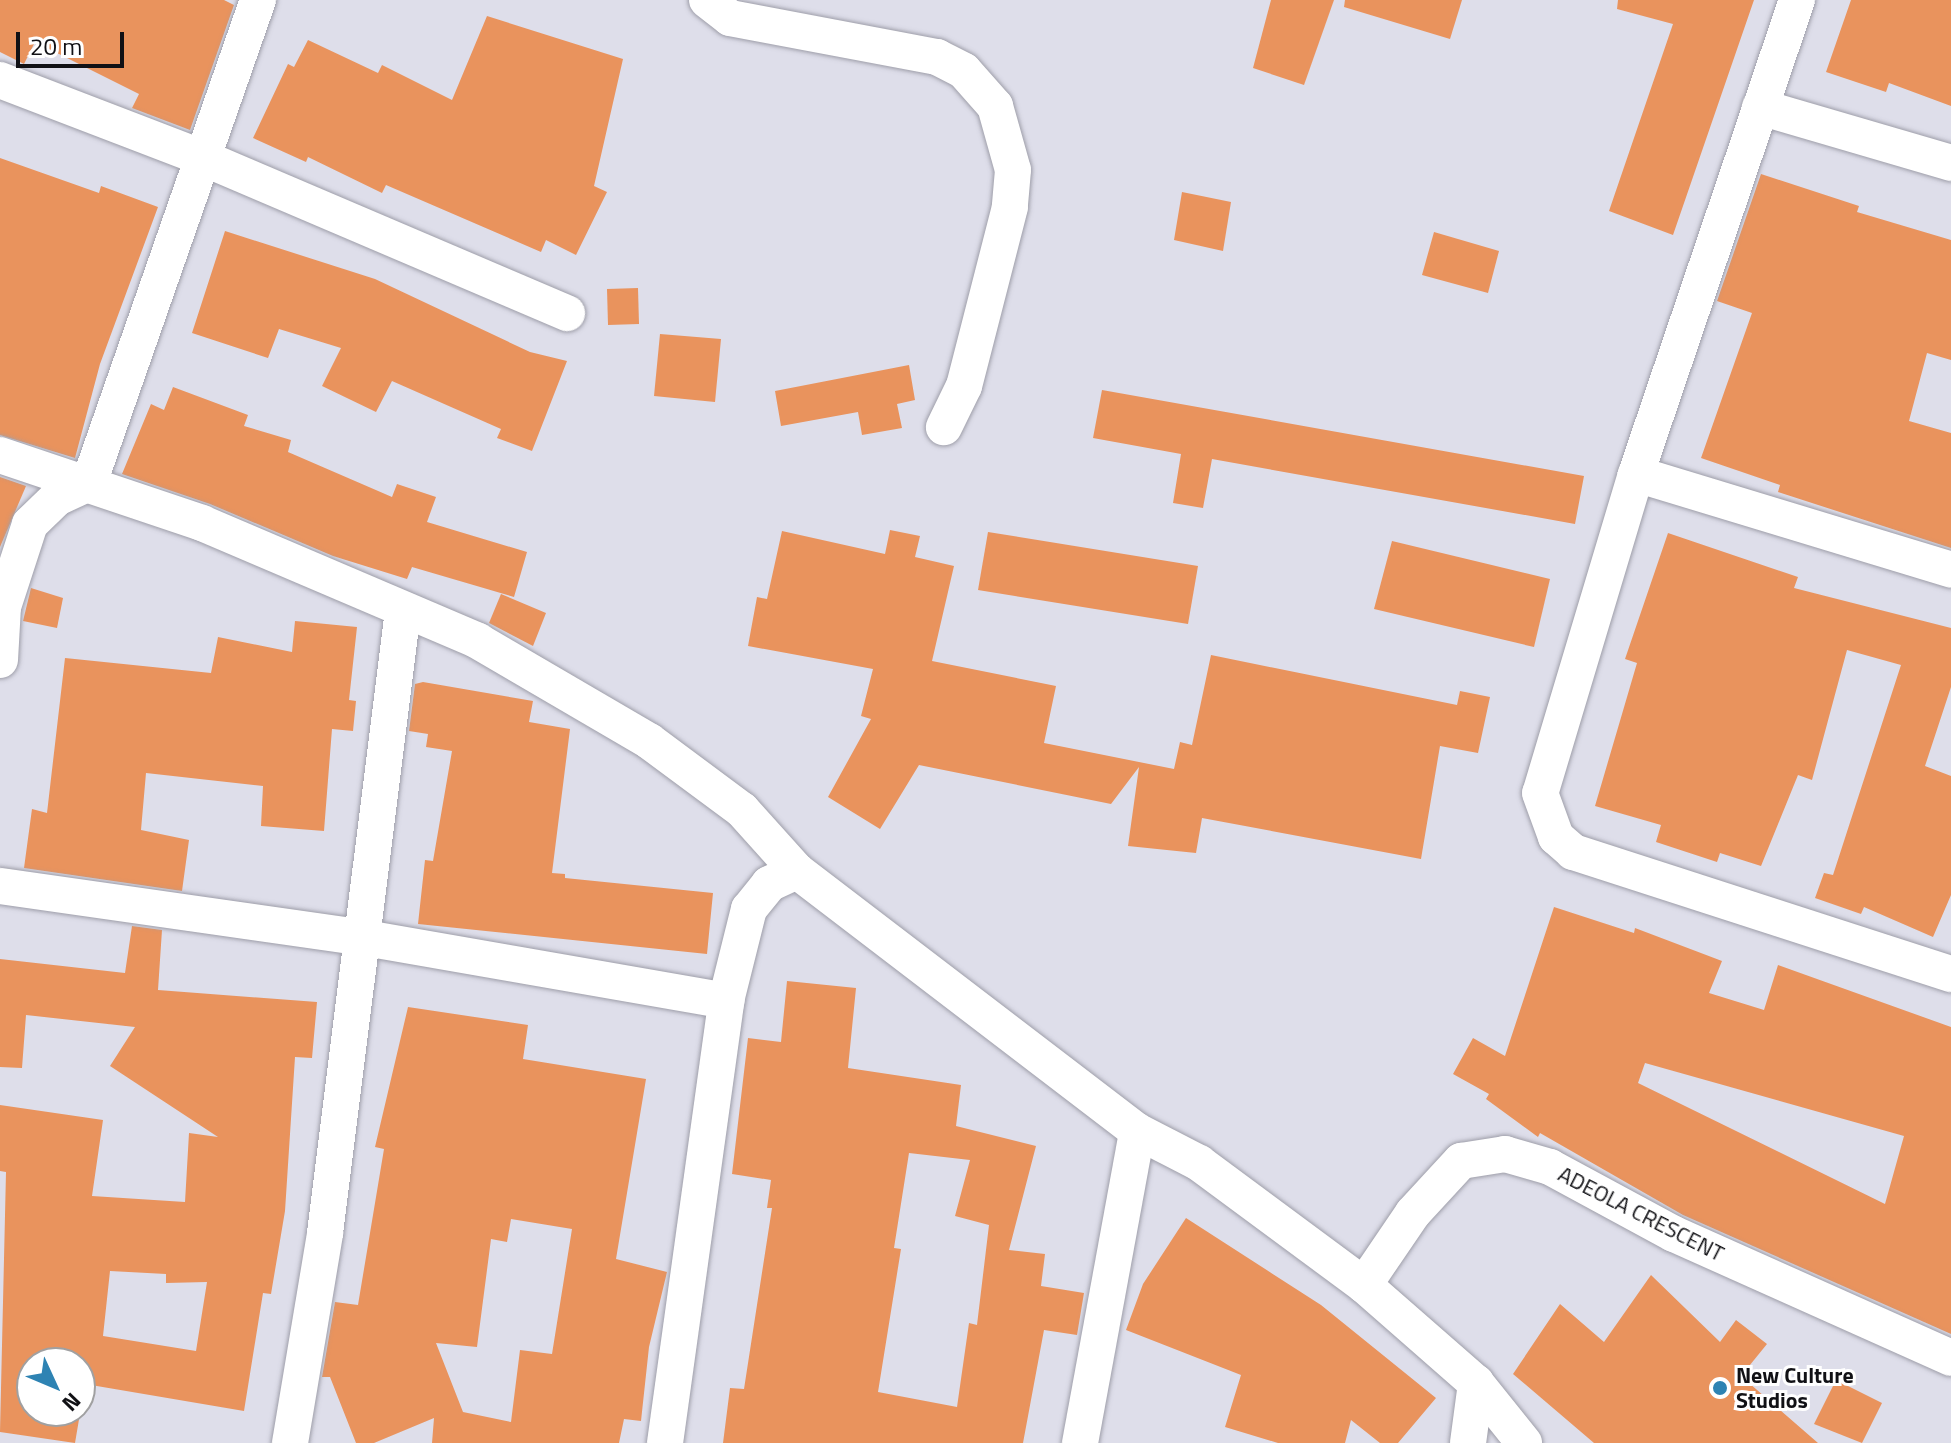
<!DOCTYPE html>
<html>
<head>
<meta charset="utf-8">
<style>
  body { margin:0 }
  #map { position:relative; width:1951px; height:1443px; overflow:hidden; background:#dedeea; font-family:"Titillium Web",sans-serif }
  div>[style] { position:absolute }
  .building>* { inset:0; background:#e9935d }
  .roads { filter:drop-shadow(0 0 2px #9e9ea9) drop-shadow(0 0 2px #9e9ea9) }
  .minor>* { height:36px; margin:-18px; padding:0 18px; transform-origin:18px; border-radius:18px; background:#fff }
  .dots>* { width:22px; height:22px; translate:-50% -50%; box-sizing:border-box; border:4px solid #fff; border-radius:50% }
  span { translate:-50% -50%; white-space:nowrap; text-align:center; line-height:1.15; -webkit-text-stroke:6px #fff; paint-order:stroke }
  .street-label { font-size:22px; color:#111115 }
  .poi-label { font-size:22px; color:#111115; font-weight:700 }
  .left { translate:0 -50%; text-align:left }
  .north { position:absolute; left:16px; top:1347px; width:80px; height:80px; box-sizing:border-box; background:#fff; border:2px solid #a0a0a1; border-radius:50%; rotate:134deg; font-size:22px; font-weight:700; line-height:32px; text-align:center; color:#111115 }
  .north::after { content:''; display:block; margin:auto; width:28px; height:36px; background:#2e83b3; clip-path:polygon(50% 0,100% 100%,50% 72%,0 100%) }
  .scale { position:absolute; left:16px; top:32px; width:108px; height:36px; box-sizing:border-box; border:4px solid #111115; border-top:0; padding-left:10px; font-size:24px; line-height:28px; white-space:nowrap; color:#111115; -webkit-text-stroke:6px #fff; paint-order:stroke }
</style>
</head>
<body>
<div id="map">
  <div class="building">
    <div style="clip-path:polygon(0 0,224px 0,234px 5px,190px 130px,132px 108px,139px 94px,35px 42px,24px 64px,0 52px)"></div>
    <div style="clip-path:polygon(1271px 0,1334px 0,1304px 85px,1253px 68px)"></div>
    <div style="clip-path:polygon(1345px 0,1462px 0,1450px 39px,1344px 7px)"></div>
    <div style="clip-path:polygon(1618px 0,1754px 0,1673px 235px,1609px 211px,1673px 24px,1617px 9px)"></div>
    <div style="clip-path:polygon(1851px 0,1951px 0,1951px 106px,1889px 83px,1886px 92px,1826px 72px)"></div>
    <div style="clip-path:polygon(487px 16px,623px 59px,594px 186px,607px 192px,576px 255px,546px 240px,541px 252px,386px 185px,382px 193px,308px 157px,306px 162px,253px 138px,288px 64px,294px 67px,308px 40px,378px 73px,382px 65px,452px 100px)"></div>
    <div style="clip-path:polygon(0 158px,99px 193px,101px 186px,158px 207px,100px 364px,75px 458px,0 435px)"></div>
    <div style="clip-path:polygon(1761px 174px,1859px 206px,1857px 212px,1951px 240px,1951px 360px,1927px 353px,1909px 421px,1951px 433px,1951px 548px,1778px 492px,1780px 485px,1701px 458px,1752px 313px,1717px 301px)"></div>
    <div style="clip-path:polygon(1182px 192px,1231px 202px,1223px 251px,1174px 240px)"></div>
    <div style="clip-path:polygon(225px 231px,375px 279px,530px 352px,567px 361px,532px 451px,497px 438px,501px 429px,392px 381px,376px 412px,322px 386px,341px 348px,279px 329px,268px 358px,192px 333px)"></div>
    <div style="clip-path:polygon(1434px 232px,1499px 251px,1488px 293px,1422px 275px)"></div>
    <div style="clip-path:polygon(638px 288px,639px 324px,608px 325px,607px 289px)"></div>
    <div style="clip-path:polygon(660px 334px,721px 339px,715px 402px,654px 396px)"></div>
    <div style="clip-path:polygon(909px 365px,915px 400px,897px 404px,902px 428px,862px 435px,858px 412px,781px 426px,775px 391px)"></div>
    <div style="clip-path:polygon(173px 387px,248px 415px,244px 426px,291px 440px,288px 452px,392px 497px,397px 484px,436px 497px,427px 522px,527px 552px,514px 597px,412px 567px,407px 579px,333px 556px,210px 504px,122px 474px,151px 404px,164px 410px)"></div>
    <div style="clip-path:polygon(1102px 390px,1584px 476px,1575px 524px,1212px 459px,1203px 508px,1173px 503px,1181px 454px,1093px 438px)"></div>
    <div style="clip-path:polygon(0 477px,26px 486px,0 547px)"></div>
    <div style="clip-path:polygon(890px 530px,920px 536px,915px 557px,954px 566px,932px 661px,1056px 686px,1044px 743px,1174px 769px,1180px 742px,1192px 745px,1211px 655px,1457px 705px,1460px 691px,1490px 697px,1478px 753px,1440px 746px,1421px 859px,1202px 818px,1196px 853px,1128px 846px,1139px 767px,1111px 804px,919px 765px,880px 829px,828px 797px,871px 719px,861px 716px,873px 669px,748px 646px,757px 597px,767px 599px,782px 531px,885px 554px)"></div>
    <div style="clip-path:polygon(988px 532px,1198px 566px,1188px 624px,978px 590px)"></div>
    <div style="clip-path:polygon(1668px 533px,1798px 577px,1794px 588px,1951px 628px,1951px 687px,1925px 766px,1951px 776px,1951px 895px,1933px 937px,1864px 907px,1861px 914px,1815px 898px,1824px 873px,1833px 875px,1901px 665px,1847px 650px,1812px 780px,1798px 775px,1761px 866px,1720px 853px,1717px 862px,1656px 842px,1661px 825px,1595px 806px,1637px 663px,1625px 659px)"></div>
    <div style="clip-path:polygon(1392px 541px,1550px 579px,1534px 647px,1374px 609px)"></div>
    <div style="clip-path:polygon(31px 588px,63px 598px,57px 628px,23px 621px)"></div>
    <div style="clip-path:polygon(501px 594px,546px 613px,533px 646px,489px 623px)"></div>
    <div style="clip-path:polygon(295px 621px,357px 627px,349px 700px,356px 701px,353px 731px,332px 729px,324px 831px,261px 826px,263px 786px,146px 773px,141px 830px,189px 840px,182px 891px,24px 868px,32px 809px,47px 813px,65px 658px,211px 673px,218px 637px,292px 652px)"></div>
    <div style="clip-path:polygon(423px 682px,533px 701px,529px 722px,570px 729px,552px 873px,565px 874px,565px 878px,713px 893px,707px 954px,418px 924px,425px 860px,433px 861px,452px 751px,426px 747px,428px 734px,409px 731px,415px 684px)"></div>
    <div style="clip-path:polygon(evenodd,1554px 907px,1634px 933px,1635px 928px,1722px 961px,1709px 993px,1764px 1010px,1778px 965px,1951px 1027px,1951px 1334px,1683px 1215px,1540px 1133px,1538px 1137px,1486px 1099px,1489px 1094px,1453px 1074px,1473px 1038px,1505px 1056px,1554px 907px,1645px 1063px,1904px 1136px,1885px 1204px,1638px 1083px,1645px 1063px)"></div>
    <div style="clip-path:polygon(evenodd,132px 926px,162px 930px,158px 990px,317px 1002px,312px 1058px,295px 1057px,285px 1211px,271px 1294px,263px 1293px,244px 1411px,85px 1384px,75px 1443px,0 1432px,6px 1172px,0 1171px,0 1105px,103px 1120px,92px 1196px,185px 1202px,189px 1133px,218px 1137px,110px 1066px,135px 1027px,26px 1015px,22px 1068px,0 1067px,0 959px,125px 973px,132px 926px,110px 1271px,166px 1274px,166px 1283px,207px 1282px,196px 1351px,103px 1336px,110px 1271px,132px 926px,32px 1363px,80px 1363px,80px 1411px,32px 1411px,32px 1363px)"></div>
    <div style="clip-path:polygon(evenodd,787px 981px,856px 988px,848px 1068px,961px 1085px,956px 1126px,1036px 1146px,1009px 1250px,1045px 1254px,1041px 1286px,1084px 1293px,1077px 1335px,1044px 1330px,1023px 1443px,723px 1443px,730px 1388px,744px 1389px,772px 1208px,767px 1208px,771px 1180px,732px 1174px,748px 1038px,781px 1042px,787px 981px,909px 1153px,970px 1160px,955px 1216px,989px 1225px,977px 1325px,969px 1323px,957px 1407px,878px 1392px,901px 1249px,894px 1248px,909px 1153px)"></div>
    <div style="clip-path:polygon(evenodd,408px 1007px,528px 1025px,523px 1059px,646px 1079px,616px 1259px,667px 1272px,649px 1347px,641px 1421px,624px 1419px,619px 1443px,432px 1443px,434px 1418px,374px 1443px,356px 1443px,330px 1377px,322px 1377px,335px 1302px,358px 1305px,384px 1149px,375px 1147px,408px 1007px,511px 1219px,572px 1229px,552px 1354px,520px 1350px,511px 1422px,463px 1412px,436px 1343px,477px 1347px,491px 1239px,507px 1242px,511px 1219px)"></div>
    <div style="clip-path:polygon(1186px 1218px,1321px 1305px,1436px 1398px,1398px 1443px,1380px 1443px,1351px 1420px,1345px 1443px,1278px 1443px,1225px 1427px,1241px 1375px,1126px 1330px,1143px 1284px)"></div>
    <div style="clip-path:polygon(1651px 1275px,1720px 1342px,1736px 1320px,1767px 1344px,1741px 1376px,1818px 1443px,1594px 1443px,1513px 1374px,1560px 1304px,1604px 1342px)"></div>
    <div style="clip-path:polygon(1836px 1380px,1882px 1403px,1862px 1443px,1814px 1424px)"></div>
  </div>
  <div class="roads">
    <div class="minor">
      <div style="left:707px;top:0;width:29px;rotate:38deg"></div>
      <div style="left:730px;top:18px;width:211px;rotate:10.7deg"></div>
      <div style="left:937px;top:57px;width:30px;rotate:27deg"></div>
      <div style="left:964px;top:71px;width:47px;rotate:48.5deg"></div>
      <div style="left:995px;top:106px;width:66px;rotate:74.3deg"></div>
      <div style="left:1013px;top:170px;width:37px;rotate:95deg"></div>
      <div style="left:1010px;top:207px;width:185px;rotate:104.4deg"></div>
      <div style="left:964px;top:386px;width:46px;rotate:116deg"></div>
      <div style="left:1797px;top:0;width:501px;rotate:108.76deg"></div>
      <div style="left:1636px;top:474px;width:333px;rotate:106.7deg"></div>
      <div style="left:1540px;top:793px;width:47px;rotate:70deg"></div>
      <div style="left:1556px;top:837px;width:23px;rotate:41deg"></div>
      <div style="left:1573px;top:852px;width:397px;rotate:17.9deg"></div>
      <div style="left:0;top:80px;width:215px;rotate:21deg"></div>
      <div style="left:201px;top:157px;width:398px;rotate:23.1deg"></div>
      <div style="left:1760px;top:107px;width:199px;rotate:16.3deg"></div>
      <div style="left:0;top:455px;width:213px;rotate:18.6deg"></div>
      <div style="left:202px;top:523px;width:300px;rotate:23.1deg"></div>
      <div style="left:478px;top:641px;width:198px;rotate:30.3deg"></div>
      <div style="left:649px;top:741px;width:116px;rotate:36.6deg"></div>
      <div style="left:742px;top:810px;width:82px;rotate:48deg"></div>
      <div style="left:1636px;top:474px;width:329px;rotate:16.9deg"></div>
      <div style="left:0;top:660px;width:53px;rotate:-86.8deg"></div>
      <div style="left:3px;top:607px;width:87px;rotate:-72deg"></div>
      <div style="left:30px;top:524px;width:37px;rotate:-44deg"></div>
      <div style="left:57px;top:498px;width:35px;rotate:-25deg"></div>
      <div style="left:89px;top:483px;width:512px;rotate:-70.72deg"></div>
      <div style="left:0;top:886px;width:364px;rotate:8.1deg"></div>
      <div style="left:360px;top:937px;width:372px;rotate:9.9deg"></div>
      <div style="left:1364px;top:1285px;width:87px;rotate:-55.8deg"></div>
      <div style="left:1413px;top:1213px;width:71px;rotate:-47.3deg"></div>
      <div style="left:1461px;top:1161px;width:45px;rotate:-9deg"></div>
      <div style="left:1505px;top:1154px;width:47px;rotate:16.1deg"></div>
      <div style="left:1550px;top:1167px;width:141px;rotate:28.4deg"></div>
      <div style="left:1674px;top:1234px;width:303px;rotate:24.1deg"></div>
      <div style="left:290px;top:1443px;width:213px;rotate:-80.5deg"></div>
      <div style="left:325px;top:1233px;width:628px;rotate:-82.86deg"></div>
      <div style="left:665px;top:1443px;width:446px;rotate:-82.1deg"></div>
      <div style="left:726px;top:1001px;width:95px;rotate:-76deg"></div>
      <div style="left:749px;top:909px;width:32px;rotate:-51deg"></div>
      <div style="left:769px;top:884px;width:31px;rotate:-25deg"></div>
      <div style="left:797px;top:871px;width:428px;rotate:37.4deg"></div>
      <div style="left:1137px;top:1131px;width:70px;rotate:27.3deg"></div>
      <div style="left:1199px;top:1163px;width:205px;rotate:36.5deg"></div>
      <div style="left:1364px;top:1285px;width:149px;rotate:41.2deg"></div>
      <div style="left:1476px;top:1383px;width:77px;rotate:51.3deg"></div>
      <div style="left:1080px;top:1443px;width:317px;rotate:-79.6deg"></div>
      <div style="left:1468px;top:1443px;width:61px;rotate:-82.4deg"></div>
    </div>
  </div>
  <div class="dots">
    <div style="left:1720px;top:1388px;background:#2e83b3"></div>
  </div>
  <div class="street-label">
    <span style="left:1641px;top:1214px;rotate:27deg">ADEOLA CRESCENT</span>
  </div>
  <div class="poi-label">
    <span class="left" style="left:1736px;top:1388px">New Culture<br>Studios</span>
  </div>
  <div class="north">N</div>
  <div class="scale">20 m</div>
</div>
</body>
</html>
